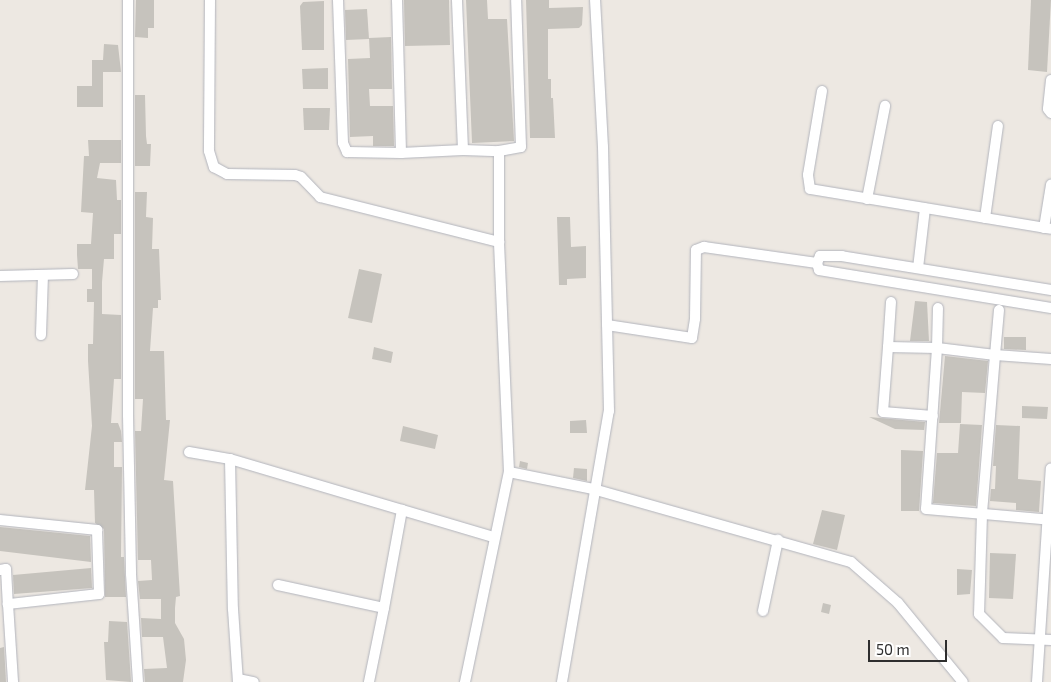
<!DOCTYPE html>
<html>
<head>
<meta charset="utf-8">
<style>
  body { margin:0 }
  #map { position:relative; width:1051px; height:682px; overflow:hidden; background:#ede8e2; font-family:"Exo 2",sans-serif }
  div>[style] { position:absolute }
  .building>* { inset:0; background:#c6c3bd }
  .roads { filter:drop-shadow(0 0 1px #b2b4bc) drop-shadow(0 0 1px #b2b4bc) }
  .minor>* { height:10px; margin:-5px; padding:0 5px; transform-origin:5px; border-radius:5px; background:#fff }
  span { translate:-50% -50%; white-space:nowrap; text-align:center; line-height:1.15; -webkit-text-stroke:5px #fff; paint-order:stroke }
  .scale { position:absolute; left:868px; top:640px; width:79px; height:22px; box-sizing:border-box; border:2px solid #2e2e2e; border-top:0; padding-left:6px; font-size:15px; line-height:18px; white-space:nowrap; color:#2e2e2e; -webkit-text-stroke:4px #fff; paint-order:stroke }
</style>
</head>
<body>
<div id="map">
  <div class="building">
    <div style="clip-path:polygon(136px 0,154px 0,154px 28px,148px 28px,148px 38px,135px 37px)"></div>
    <div style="clip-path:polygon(404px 0,449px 0,450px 45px,405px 46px)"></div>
    <div style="clip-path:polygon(466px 0,487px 0,488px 19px,507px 19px,514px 141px,472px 143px)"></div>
    <div style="clip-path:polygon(526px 0,549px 0,549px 8px,583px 7px,582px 25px,579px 28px,548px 29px,548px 79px,551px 79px,551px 98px,553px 98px,555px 138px,530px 138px)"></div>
    <div style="clip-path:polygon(1031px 0,1051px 0,1047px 72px,1028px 70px)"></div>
    <div style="clip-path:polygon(324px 1px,324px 50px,302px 50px,300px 6px,303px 2px)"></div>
    <div style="clip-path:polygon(367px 9px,369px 39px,346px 40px,345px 10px)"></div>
    <div style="clip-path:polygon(391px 37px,392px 89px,369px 89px,370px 106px,393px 106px,394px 146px,373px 146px,373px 136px,350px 137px,348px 59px,370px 58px,369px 38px)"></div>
    <div style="clip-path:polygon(104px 44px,118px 45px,121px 72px,103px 72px,103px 107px,77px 107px,77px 86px,92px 86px,92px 60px,103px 60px)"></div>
    <div style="clip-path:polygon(328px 68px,328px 89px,303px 89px,302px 69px)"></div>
    <div style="clip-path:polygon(135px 95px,145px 95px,146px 136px,147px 144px,151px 144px,150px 166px,135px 166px)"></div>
    <div style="clip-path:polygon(303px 108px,330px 108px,329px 130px,304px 130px)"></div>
    <div style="clip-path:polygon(88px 140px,121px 140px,121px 163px,100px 163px,97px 178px,116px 180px,117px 200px,121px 200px,121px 234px,114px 234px,114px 259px,104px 259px,102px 282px,102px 314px,121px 315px,121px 379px,114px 379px,111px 423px,118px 423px,121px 431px,122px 442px,114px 442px,114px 467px,122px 467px,121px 557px,124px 557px,126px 597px,105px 597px,104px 529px,95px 523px,94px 490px,85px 490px,92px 426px,88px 361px,88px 344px,93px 344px,94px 302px,87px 302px,87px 289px,92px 289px,92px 269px,78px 269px,77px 255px,77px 244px,91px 244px,93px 213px,81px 212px,84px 156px,89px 156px)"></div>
    <div style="clip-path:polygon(135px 192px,147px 192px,146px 217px,153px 218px,152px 249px,159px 249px,161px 300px,158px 300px,158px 308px,153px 308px,150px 351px,164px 351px,166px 420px,170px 420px,164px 480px,173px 481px,180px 596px,176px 597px,175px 608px,175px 623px,184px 639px,186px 660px,183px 682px,145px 682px,144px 669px,167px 668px,163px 637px,142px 637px,141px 618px,161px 619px,161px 599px,140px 599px,138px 581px,152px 580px,151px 560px,138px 560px,135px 431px,141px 431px,143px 399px,135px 399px)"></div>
    <div style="clip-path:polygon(557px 217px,570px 217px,571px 247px,586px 246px,586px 278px,567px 279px,567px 285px,559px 285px)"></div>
    <div style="clip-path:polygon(359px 269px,382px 274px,372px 323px,348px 318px)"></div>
    <div style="clip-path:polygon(915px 301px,927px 302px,929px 341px,910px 341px)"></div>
    <div style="clip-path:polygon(1004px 337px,1026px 337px,1026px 350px,1004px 349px)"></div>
    <div style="clip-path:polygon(374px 347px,393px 352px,391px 363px,372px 359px)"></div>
    <div style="clip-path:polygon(945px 356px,988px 361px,985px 393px,962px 392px,961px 423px,939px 423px)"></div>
    <div style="clip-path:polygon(1022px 406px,1048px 407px,1047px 419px,1022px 418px)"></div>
    <div style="clip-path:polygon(869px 417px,925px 422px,924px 430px,895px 429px)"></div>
    <div style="clip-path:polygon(586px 420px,587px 433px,570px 433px,570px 421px)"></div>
    <div style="clip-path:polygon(960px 424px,982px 425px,976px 506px,933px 503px,937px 453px,958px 453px)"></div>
    <div style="clip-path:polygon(996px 425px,1020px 426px,1018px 479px,1041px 481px,1039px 512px,1016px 510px,1016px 503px,990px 501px,991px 489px,995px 489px,996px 466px,993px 466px)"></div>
    <div style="clip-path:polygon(403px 426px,438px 435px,435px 449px,400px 441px)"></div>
    <div style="clip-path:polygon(901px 450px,923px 451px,919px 511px,901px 511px)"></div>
    <div style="clip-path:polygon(520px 461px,528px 463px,527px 469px,519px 467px)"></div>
    <div style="clip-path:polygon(574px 468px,587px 469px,587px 481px,573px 478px)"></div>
    <div style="clip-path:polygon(822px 510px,845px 515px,837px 550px,813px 544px)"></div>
    <div style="clip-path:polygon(0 527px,90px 536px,91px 562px,0 551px)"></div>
    <div style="clip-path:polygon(990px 553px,1016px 554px,1013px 599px,989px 598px)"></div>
    <div style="clip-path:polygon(91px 568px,92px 588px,14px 594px,13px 575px)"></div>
    <div style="clip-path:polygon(957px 569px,972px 570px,970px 594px,957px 595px)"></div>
    <div style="clip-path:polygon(823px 603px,831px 605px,829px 614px,821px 612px)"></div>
    <div style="clip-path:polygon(109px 621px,127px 622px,131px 682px,106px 680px,104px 642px,108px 642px)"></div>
    <div style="clip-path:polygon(4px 647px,6px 682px,0 682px,0 648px)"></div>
  </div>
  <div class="roads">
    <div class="minor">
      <div style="left:128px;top:0;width:415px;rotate:90deg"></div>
      <div style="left:128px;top:415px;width:159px;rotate:88.9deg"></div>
      <div style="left:131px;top:574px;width:108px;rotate:86.3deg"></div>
      <div style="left:210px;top:0;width:151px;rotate:90.4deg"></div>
      <div style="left:209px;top:151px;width:17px;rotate:73deg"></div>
      <div style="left:214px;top:167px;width:15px;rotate:28deg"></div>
      <div style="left:227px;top:174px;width:68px;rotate:0.8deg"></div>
      <div style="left:295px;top:175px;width:6px;rotate:18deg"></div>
      <div style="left:301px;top:177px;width:28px;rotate:46deg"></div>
      <div style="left:320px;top:197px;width:185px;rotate:14.1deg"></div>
      <div style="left:338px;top:0;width:143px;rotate:88deg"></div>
      <div style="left:343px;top:143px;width:10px;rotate:66deg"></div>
      <div style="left:347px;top:152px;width:54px;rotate:1.1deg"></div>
      <div style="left:397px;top:0;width:153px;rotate:88.5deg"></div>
      <div style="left:401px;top:153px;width:62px;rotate:-2.8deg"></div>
      <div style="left:463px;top:150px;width:150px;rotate:-92.3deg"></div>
      <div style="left:1051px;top:80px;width:29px;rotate:96deg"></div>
      <div style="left:1048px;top:109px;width:5px;rotate:53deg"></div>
      <div style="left:822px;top:91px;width:85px;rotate:99.5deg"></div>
      <div style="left:808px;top:175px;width:14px;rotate:82deg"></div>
      <div style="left:810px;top:189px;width:244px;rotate:9.4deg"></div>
      <div style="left:463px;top:150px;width:36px;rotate:2deg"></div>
      <div style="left:499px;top:151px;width:22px;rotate:-10deg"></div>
      <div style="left:521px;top:147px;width:147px;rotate:-91.9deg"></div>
      <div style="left:867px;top:199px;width:95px;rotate:-79deg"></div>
      <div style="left:985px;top:218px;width:93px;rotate:-82deg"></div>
      <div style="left:1044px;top:228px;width:44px;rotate:-80.8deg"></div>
      <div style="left:918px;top:268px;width:60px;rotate:-83.3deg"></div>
      <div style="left:0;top:276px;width:73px;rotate:-1.6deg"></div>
      <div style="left:1051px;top:290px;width:212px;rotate:-170.8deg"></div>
      <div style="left:842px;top:256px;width:22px;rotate:180deg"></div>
      <div style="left:820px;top:256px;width:8px;rotate:113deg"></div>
      <div style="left:817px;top:263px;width:7px;rotate:74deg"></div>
      <div style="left:819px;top:270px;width:235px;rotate:9.3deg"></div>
      <div style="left:891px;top:302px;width:45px;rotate:93.8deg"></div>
      <div style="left:888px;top:347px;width:49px;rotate:1.2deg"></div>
      <div style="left:937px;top:348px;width:40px;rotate:-88.6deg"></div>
      <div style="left:999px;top:310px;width:45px;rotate:95.1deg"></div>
      <div style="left:995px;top:355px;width:58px;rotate:-173.1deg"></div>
      <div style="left:937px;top:348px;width:161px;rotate:93.9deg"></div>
      <div style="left:926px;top:509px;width:125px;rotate:5deg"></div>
      <div style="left:607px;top:325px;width:86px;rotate:8.7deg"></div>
      <div style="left:692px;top:338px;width:19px;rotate:-81deg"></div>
      <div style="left:695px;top:319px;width:69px;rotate:-89.2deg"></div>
      <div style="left:696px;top:250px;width:9px;rotate:-21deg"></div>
      <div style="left:704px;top:247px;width:114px;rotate:8.1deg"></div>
      <div style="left:41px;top:335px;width:60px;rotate:-88.1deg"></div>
      <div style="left:888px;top:347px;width:65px;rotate:94.4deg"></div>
      <div style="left:883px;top:412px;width:50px;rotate:4.6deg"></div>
      <div style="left:1051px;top:359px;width:56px;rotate:-175.9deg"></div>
      <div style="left:995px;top:355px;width:160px;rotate:94.7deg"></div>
      <div style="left:982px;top:514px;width:100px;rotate:91.7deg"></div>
      <div style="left:979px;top:614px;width:34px;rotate:45deg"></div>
      <div style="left:1003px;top:638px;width:48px;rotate:2.4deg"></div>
      <div style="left:189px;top:452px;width:42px;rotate:9.7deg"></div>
      <div style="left:230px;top:459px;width:275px;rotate:16.5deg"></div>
      <div style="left:230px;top:459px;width:150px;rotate:88.9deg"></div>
      <div style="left:233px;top:609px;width:73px;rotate:86.1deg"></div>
      <div style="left:509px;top:472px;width:86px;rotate:11.4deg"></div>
      <div style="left:593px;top:489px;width:268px;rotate:15.8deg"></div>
      <div style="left:851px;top:562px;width:62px;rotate:41.1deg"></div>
      <div style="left:898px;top:603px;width:102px;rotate:50.6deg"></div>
      <div style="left:0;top:520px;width:98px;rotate:5.9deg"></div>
      <div style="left:97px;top:530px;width:64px;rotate:88.2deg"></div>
      <div style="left:99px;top:594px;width:92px;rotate:173.7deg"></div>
      <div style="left:8px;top:604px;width:78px;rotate:86.3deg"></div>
      <div style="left:0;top:570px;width:6px;rotate:-9deg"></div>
      <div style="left:6px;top:569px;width:35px;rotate:87deg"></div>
      <div style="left:278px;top:585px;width:108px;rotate:12.2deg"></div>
      <div style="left:384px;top:608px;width:76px;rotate:101.5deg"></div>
      <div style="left:384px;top:608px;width:100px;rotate:-79.6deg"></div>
      <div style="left:763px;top:611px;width:73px;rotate:-78.1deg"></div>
      <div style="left:238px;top:679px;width:16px;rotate:11deg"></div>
      <div style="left:465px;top:682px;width:215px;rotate:-78.2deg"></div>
      <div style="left:509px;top:472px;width:230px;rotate:-92.5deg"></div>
      <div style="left:499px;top:242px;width:91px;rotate:-90deg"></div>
      <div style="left:562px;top:682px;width:275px;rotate:-80.2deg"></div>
      <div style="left:609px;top:411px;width:264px;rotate:-91.3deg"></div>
      <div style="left:603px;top:147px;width:147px;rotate:-93.1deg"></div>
      <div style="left:1037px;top:682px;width:214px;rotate:-86.3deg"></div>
    </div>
  </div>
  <div class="scale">50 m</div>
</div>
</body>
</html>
